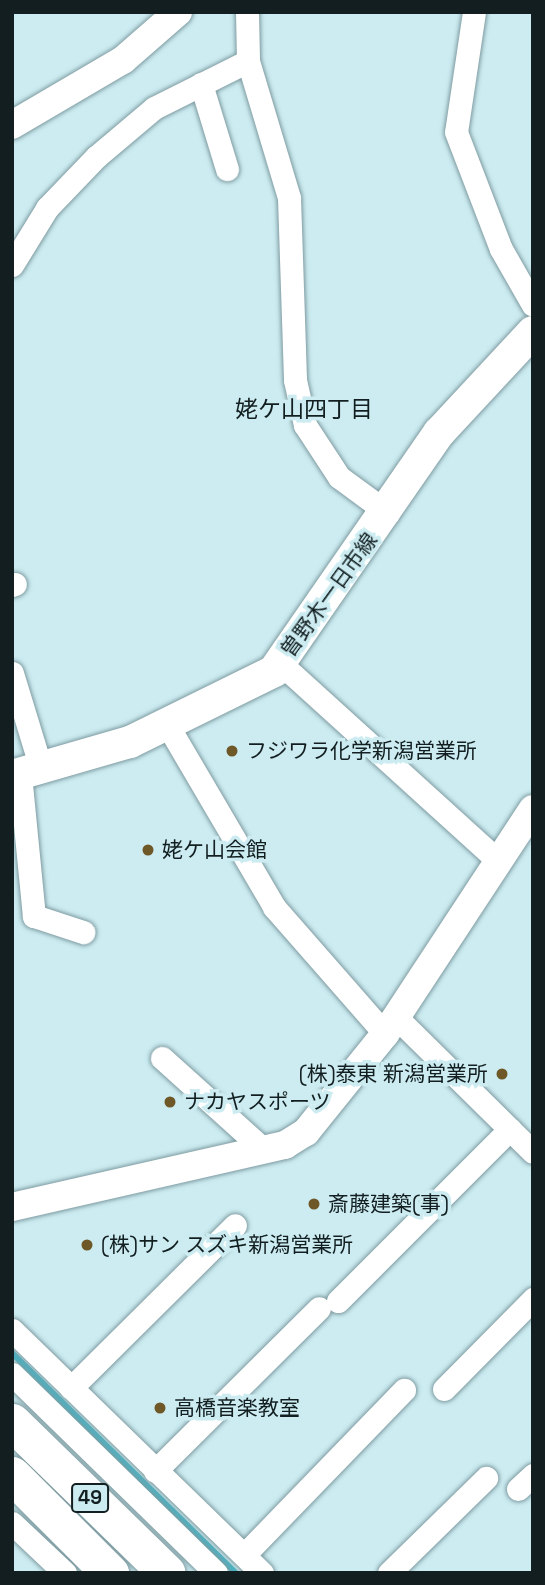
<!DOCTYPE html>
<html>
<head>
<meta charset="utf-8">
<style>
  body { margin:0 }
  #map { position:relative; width:545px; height:1585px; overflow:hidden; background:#ccecf1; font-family:"Space Grotesk","Noto Sans JP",sans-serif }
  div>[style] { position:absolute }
  .stream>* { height:6px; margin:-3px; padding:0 3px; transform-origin:3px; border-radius:3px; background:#4cb2c2 }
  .roads { filter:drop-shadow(0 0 2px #7e9ba1) drop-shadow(0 0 2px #7e9ba1) }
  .minor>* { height:23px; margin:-11.5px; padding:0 11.5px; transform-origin:11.5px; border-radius:11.5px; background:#fff }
  .tertiary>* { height:28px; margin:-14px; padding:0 14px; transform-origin:14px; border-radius:14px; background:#fff }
  .secondary>* { height:32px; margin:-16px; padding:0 16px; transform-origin:16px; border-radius:16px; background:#fff }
  .trunk>* { height:37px; margin:-18.5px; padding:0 18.5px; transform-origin:18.5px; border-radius:18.5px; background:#fff }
  .dots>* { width:19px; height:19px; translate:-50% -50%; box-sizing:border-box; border:4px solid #ccecf1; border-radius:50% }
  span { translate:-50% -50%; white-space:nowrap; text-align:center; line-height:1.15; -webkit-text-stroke:7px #ccecf1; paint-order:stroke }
  .shield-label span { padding:2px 5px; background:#ccecf1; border:2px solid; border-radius:5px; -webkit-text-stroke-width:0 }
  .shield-label { font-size:19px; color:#121e20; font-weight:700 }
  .street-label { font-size:21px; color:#121e20 }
  .poi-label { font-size:21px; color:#121e20 }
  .left { translate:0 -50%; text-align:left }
  .right { translate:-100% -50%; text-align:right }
  .neighbourhood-label { font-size:23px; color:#121e20 }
  .frame { position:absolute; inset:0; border:14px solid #121e20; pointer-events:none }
</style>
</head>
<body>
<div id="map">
  <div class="stream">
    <div style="left:12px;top:1353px;width:314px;rotate:44.5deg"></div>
  </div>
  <div class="roads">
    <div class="minor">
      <div style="left:247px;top:12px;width:49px;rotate:88.8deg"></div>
      <div style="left:248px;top:61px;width:143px;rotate:73.3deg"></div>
      <div style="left:289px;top:198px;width:182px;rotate:88.1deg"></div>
      <div style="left:295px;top:380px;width:46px;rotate:77.5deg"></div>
      <div style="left:305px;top:425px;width:62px;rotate:56.8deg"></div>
      <div style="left:339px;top:477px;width:61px;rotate:36.3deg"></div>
      <div style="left:474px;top:12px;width:121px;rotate:98.5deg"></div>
      <div style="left:456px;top:132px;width:125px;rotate:69deg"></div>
      <div style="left:501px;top:249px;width:64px;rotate:60.3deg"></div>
      <div style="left:201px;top:84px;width:89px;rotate:73deg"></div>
      <div style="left:12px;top:265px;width:67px;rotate:-58.4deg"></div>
      <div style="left:47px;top:208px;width:71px;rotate:-46.1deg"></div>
      <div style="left:96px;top:157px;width:76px;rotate:-40.2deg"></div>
      <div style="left:154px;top:108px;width:105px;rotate:-26.6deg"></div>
      <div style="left:12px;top:585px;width:3px;rotate:-18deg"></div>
      <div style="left:280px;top:663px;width:294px;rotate:42.2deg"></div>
      <div style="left:12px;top:673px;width:83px;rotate:73.1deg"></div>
      <div style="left:168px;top:726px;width:210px;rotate:59.6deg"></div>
      <div style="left:274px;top:907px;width:169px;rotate:48.8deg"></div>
      <div style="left:20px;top:774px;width:143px;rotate:84.4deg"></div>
      <div style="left:34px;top:916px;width:52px;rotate:18.1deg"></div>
      <div style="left:396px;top:1017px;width:192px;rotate:44.6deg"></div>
      <div style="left:162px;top:1058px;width:137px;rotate:42deg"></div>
      <div style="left:338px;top:1301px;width:243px;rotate:-45deg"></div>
      <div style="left:12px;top:1330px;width:349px;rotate:44.2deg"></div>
      <div style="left:12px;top:1374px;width:285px;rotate:44.3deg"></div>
      <div style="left:71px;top:1388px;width:231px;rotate:-44.8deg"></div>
      <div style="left:444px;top:1389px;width:127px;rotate:-45.3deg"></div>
      <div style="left:155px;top:1471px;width:231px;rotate:-44.8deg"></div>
      <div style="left:518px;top:1489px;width:21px;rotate:-43deg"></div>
      <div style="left:12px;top:1523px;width:73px;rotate:43.3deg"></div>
      <div style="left:244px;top:1555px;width:230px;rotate:-45.9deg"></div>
      <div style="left:389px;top:1573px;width:136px;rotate:-44.4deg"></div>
    </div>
    <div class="tertiary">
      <div style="left:12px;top:125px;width:129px;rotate:-30.4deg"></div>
      <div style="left:123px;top:60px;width:73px;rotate:-41.1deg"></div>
      <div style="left:12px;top:1207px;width:280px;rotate:-12.8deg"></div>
      <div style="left:285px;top:1145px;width:25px;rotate:-32deg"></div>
      <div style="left:306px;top:1132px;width:126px;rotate:-51.1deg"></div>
      <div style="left:385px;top:1034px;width:269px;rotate:-56.7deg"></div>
    </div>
    <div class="secondary">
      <div style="left:12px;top:776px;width:123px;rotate:-16.1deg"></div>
      <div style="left:130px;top:742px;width:161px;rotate:-26.2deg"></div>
      <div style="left:274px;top:671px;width:290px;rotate:-55.3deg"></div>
      <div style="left:439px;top:433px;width:138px;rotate:-47.1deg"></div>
    </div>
    <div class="trunk">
      <div style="left:12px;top:1422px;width:216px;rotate:44.3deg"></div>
      <div style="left:12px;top:1475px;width:139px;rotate:45deg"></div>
    </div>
  </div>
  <div class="dots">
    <div style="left:232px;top:751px;background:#6f5828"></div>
    <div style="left:148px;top:850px;background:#6f5828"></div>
    <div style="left:502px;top:1074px;background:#6f5828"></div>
    <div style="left:170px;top:1102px;background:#6f5828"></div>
    <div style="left:314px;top:1204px;background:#6f5828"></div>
    <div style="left:87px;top:1245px;background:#6f5828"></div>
    <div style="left:160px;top:1408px;background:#6f5828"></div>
  </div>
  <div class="shield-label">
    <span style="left:90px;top:1498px">49</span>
  </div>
  <div class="street-label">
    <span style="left:329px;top:595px;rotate:-54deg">曽野木一日市線</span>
  </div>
  <div class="poi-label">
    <span class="left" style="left:246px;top:751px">フジワラ化学新潟営業所</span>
    <span class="left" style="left:162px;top:850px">姥ケ山会館</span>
    <span class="right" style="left:488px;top:1074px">(株)泰東 新潟営業所</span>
    <span class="left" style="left:184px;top:1102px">ナカヤスポーツ</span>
    <span class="left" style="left:328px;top:1204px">斎藤建築(事)</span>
    <span class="left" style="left:101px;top:1245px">(株)サン スズキ新潟営業所</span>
    <span class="left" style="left:174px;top:1408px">高橋音楽教室</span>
  </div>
  <div class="neighbourhood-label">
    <span style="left:304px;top:409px">姥ケ山四丁目</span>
  </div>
  <div class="frame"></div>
</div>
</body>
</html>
